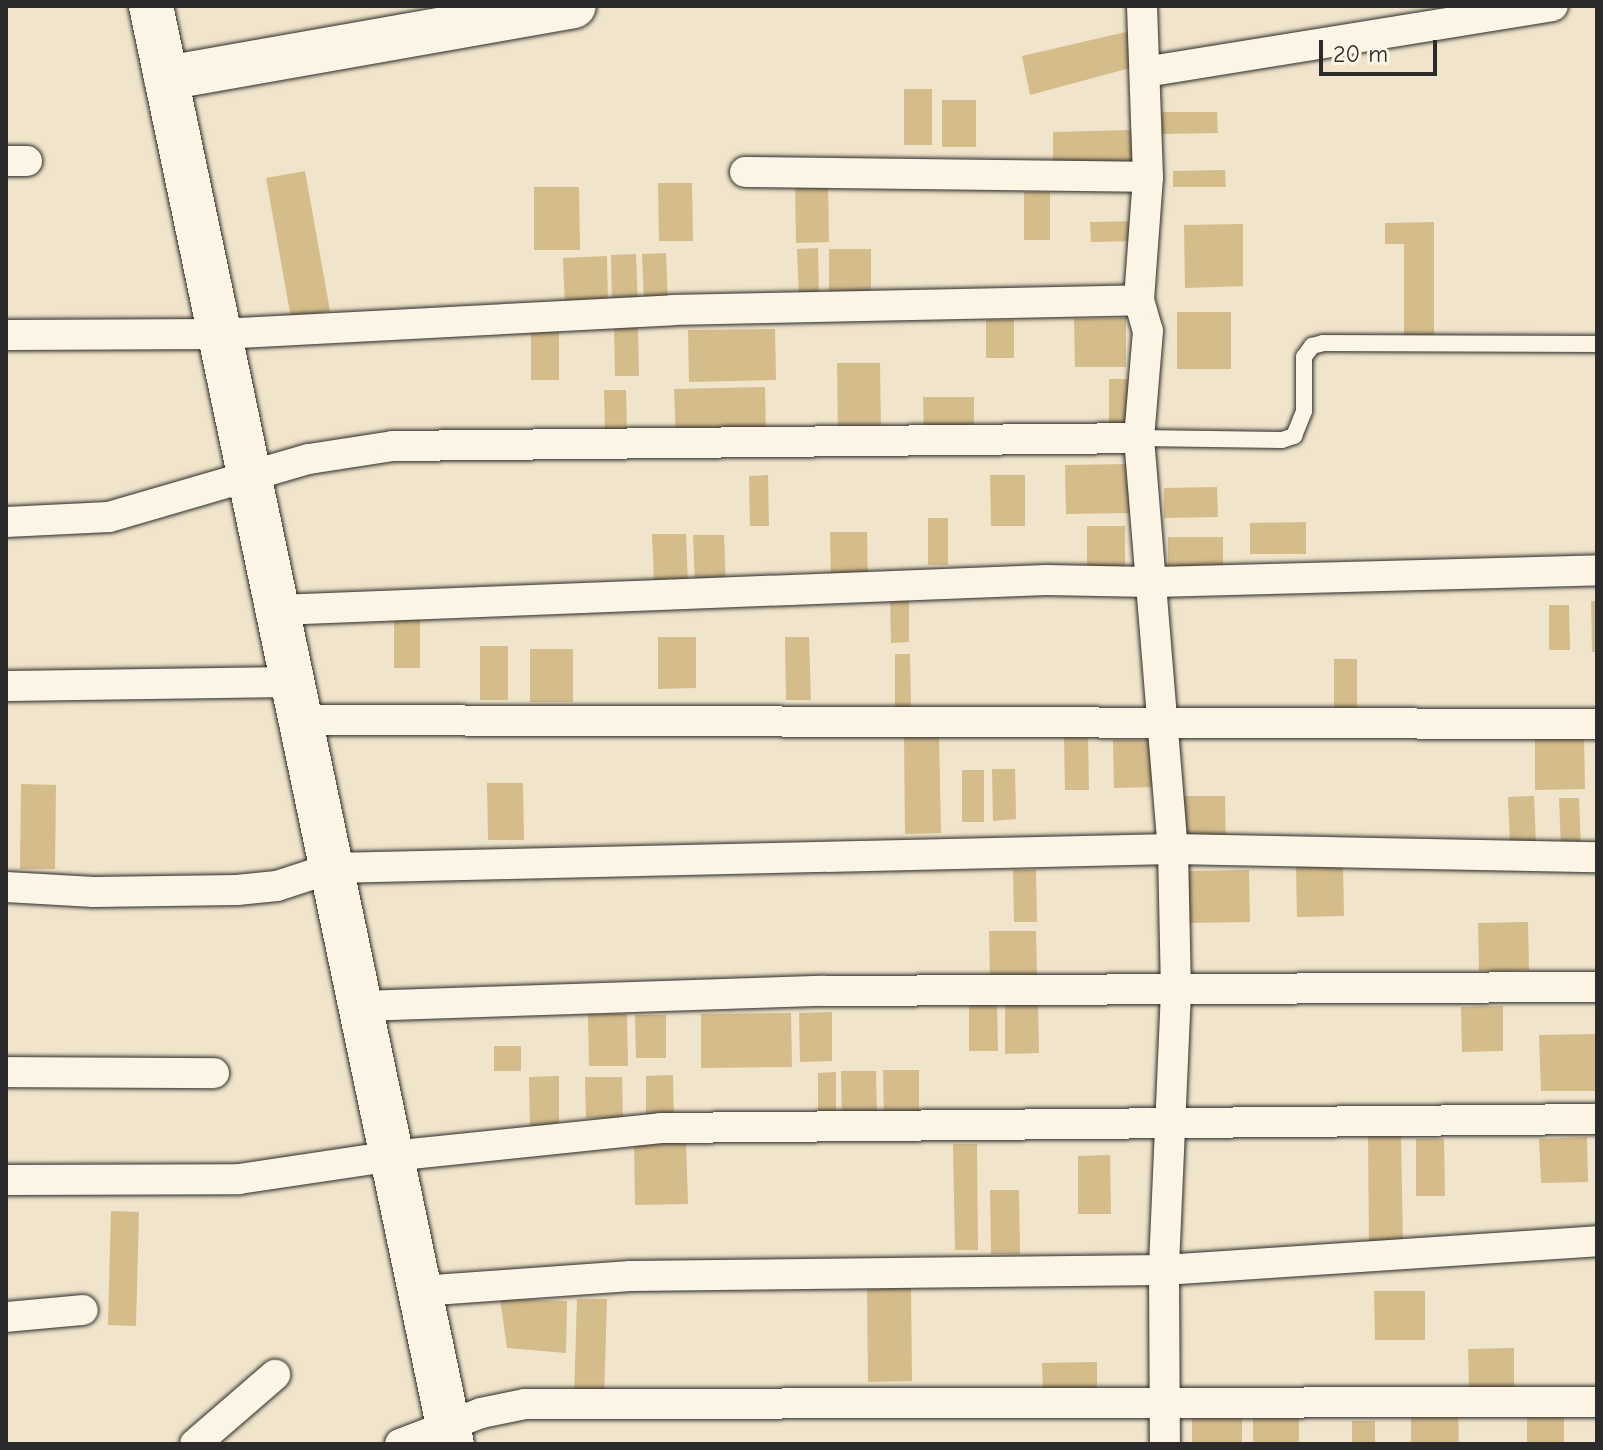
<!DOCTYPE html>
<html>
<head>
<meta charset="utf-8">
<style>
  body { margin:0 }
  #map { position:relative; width:1603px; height:1450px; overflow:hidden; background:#f0e4ca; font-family:"Comic Neue",sans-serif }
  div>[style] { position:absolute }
  .building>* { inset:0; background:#d5bc8b }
  .roads { filter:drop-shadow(0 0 2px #2b2b2b) drop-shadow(0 0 2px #2b2b2b) }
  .lane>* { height:16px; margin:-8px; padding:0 8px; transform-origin:8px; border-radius:8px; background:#fcf5e5 }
  .street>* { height:30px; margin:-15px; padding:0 15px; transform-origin:15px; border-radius:15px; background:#fcf5e5 }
  .secondary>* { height:44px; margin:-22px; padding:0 22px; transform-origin:22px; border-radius:22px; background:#fcf5e5 }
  span { translate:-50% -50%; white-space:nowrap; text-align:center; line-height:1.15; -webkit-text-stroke:6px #fcf5e5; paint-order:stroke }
  .frame { position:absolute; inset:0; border:8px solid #2b2b2b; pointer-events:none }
  .scale { position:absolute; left:1319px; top:40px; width:118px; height:36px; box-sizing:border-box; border:4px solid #2b2b2b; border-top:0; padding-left:10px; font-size:24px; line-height:28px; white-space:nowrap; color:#2b2b2b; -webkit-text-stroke:6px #fcf5e5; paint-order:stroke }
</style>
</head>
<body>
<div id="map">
  <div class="building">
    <div style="clip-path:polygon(1130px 31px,1130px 68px,1030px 95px,1022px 56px)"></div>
    <div style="clip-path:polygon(904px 89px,932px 89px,932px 145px,904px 145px)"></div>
    <div style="clip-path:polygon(942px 100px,976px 100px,976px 147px,942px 147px)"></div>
    <div style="clip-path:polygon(1162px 112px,1217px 112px,1218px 133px,1162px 134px)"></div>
    <div style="clip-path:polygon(1133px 130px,1133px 169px,1053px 170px,1053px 132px)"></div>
    <div style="clip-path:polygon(1225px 170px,1226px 187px,1173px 187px,1173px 171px)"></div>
    <div style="clip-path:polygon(305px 171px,330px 311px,291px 318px,266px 178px)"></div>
    <div style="clip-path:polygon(828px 180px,829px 242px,796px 243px,795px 181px)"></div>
    <div style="clip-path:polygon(658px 183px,692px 183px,693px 241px,659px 241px)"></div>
    <div style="clip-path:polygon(534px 187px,579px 187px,580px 250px,534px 250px)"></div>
    <div style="clip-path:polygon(1024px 192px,1050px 192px,1050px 240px,1024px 240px)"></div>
    <div style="clip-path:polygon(1142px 221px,1142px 241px,1091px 242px,1090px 222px)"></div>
    <div style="clip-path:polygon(1434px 222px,1434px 337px,1404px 337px,1404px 244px,1385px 244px,1385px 223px)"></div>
    <div style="clip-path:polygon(1243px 224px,1243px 286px,1185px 288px,1184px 225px)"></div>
    <div style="clip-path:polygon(818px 248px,819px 299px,799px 299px,797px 249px)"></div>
    <div style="clip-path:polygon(829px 249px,871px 249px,871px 301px,829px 301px)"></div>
    <div style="clip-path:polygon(666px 253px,668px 304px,644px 305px,642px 254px)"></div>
    <div style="clip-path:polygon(636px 254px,638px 305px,612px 306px,611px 255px)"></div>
    <div style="clip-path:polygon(607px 256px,608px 309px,565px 310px,563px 258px)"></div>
    <div style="clip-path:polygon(1177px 312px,1231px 312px,1231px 369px,1177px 369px)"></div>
    <div style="clip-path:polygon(1126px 318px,1126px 367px,1075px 367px,1074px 319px)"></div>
    <div style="clip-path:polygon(986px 320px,1014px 320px,1014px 358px,986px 358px)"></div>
    <div style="clip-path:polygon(614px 327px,638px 327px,639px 376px,615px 376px)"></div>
    <div style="clip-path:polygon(531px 329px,559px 329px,559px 380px,531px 380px)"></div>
    <div style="clip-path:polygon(775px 329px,776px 380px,689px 382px,688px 330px)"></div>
    <div style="clip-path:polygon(837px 363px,880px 363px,881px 432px,838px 433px)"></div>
    <div style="clip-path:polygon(1109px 379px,1135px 379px,1135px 425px,1109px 425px)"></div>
    <div style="clip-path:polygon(765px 387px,766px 437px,676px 440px,674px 389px)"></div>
    <div style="clip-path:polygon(604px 390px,626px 390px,627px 433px,605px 434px)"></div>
    <div style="clip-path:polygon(923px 397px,974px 397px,974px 434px,924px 435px)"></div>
    <div style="clip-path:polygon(1131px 464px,1131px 513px,1066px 514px,1065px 465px)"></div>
    <div style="clip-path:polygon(768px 475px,769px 526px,750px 526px,749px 476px)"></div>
    <div style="clip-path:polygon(990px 475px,1025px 475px,1025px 526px,991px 526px)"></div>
    <div style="clip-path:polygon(1217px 487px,1218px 517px,1164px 518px,1164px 488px)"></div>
    <div style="clip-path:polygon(928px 518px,948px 518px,948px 565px,928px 565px)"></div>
    <div style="clip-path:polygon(1306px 522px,1306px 554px,1250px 554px,1250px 523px)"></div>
    <div style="clip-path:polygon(1087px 526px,1125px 526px,1125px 577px,1087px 577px)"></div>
    <div style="clip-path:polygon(830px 532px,867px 532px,868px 582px,831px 583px)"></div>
    <div style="clip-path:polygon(652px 534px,686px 534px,688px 582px,654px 582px)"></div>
    <div style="clip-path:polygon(693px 535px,724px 535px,726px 585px,695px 586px)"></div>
    <div style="clip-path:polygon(1168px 537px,1223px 537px,1223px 570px,1168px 570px)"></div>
    <div style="clip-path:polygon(890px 597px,909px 597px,909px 642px,891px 643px)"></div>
    <div style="clip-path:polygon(1591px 601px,1597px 601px,1597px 652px,1592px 652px)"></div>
    <div style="clip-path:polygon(1549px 605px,1569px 605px,1570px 650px,1549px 650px)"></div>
    <div style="clip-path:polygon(394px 613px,420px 613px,420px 668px,394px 668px)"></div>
    <div style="clip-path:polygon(658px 637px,696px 637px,696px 688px,658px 689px)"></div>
    <div style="clip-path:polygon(785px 637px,809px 637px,811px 700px,786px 700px)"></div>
    <div style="clip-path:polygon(480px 646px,508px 646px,508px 700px,480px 700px)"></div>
    <div style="clip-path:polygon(530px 649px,573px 649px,573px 702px,530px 702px)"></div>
    <div style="clip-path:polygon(895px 654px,910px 654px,911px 707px,895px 707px)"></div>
    <div style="clip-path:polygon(1334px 659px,1357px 659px,1357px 716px,1334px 716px)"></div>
    <div style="clip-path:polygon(904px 734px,939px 734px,941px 833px,905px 834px)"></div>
    <div style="clip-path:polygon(1584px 734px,1585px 789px,1535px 790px,1535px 736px)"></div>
    <div style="clip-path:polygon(1088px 735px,1089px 790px,1065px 790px,1064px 736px)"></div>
    <div style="clip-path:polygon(1113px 740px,1154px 740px,1155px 787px,1114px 788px)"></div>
    <div style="clip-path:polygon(992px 769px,1015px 769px,1016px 819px,993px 821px)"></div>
    <div style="clip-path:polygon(962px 770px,984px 770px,984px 822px,962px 822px)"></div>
    <div style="clip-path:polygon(487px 783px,523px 783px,524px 840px,488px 840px)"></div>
    <div style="clip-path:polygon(21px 784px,56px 785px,55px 869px,20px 869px)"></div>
    <div style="clip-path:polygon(1180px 796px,1225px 796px,1226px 847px,1181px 847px)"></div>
    <div style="clip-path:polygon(1534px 796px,1536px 845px,1510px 847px,1508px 797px)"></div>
    <div style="clip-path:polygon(1559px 798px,1579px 798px,1581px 850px,1561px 850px)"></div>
    <div style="clip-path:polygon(1296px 866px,1343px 866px,1344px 916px,1297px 917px)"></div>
    <div style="clip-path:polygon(1013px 870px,1036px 870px,1037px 922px,1014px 922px)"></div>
    <div style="clip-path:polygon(1249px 870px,1250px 922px,1189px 923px,1189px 871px)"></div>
    <div style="clip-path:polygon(1528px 922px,1529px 970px,1479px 971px,1478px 923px)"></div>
    <div style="clip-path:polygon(989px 931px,1036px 931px,1037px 978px,990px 979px)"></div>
    <div style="clip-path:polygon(1038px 1002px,1039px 1053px,1005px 1054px,1005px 1003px)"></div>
    <div style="clip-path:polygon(969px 1004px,997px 1004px,998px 1051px,969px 1051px)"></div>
    <div style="clip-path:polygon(1503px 1006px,1503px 1051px,1462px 1052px,1461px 1007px)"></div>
    <div style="clip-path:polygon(832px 1012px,832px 1061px,800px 1062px,799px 1013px)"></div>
    <div style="clip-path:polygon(791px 1013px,792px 1067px,701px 1068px,701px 1014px)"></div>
    <div style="clip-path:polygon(588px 1014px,627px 1014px,628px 1066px,589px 1066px)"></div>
    <div style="clip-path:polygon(635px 1015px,666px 1015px,666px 1058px,636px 1058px)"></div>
    <div style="clip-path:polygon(1597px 1034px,1597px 1091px,1541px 1091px,1539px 1035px)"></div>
    <div style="clip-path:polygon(494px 1046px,521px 1046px,521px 1071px,494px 1071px)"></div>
    <div style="clip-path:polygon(883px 1070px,919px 1070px,919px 1119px,884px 1119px)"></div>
    <div style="clip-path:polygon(841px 1071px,876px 1071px,877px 1118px,842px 1118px)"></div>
    <div style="clip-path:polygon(836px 1072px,836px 1117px,818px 1118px,818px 1073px)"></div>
    <div style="clip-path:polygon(673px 1075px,674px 1123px,646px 1124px,646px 1076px)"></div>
    <div style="clip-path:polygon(559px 1076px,559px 1125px,530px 1126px,529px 1077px)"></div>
    <div style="clip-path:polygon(585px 1077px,622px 1077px,623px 1118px,586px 1118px)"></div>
    <div style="clip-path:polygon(1368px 1134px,1401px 1134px,1403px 1246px,1369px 1246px)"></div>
    <div style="clip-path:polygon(1587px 1137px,1588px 1182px,1541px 1183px,1539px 1139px)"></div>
    <div style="clip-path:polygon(1416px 1139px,1444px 1139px,1445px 1196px,1416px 1196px)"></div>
    <div style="clip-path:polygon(686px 1141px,688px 1204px,635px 1205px,634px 1142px)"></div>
    <div style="clip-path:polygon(953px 1144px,977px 1144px,978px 1250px,955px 1250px)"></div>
    <div style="clip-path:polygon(1110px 1155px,1111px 1214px,1078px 1214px,1078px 1156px)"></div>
    <div style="clip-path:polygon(990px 1190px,1019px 1190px,1020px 1254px,991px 1254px)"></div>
    <div style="clip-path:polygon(111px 1211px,139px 1212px,136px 1326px,108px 1325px)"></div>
    <div style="clip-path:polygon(911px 1288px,912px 1381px,868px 1382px,867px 1289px)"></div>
    <div style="clip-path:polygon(1374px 1291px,1425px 1291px,1425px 1340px,1375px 1340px)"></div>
    <div style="clip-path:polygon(500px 1299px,567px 1301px,566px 1353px,507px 1348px)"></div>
    <div style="clip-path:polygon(577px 1299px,607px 1299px,604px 1401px,574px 1400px)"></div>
    <div style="clip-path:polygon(1514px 1348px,1514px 1389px,1469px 1390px,1468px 1349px)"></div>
    <div style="clip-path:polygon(1097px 1362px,1097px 1395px,1043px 1396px,1042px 1363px)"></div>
    <div style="clip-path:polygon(1458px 1412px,1459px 1444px,1411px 1444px,1411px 1413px)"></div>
    <div style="clip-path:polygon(1242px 1415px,1242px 1444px,1192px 1444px,1192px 1416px)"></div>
    <div style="clip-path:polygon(1253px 1417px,1299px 1417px,1299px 1444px,1253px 1444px)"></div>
    <div style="clip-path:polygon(1527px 1417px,1564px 1417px,1564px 1444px,1527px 1444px)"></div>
    <div style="clip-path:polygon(1352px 1421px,1375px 1421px,1375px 1444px,1352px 1444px)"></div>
  </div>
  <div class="roads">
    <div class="lane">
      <div style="left:1139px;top:438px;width:143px;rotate:0.8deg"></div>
      <div style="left:1282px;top:440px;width:13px;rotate:-18deg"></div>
      <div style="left:1294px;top:436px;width:27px;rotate:-68deg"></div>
      <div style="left:1304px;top:411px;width:54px;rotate:-90deg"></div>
      <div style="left:1304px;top:357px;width:14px;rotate:-54deg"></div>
      <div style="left:1312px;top:346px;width:11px;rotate:-15deg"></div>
      <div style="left:1323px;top:343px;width:274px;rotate:0.2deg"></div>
    </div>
    <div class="street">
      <div style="left:1142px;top:6px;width:171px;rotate:88deg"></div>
      <div style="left:1148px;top:177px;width:123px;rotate:94.2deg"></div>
      <div style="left:1139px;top:300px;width:32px;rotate:74deg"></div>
      <div style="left:1148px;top:331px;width:107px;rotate:94.8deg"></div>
      <div style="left:1139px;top:438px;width:412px;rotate:85.3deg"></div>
      <div style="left:1173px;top:849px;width:142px;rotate:88.8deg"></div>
      <div style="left:1176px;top:991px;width:279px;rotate:92.5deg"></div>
      <div style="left:1164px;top:1270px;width:174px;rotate:89.7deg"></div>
      <div style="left:1145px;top:72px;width:413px;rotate:-9.2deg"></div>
      <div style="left:6px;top:161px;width:21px"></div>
      <div style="left:745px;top:172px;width:403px;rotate:0.7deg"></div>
      <div style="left:6px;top:335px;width:214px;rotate:-0.3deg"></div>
      <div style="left:220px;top:334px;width:454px;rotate:-3deg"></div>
      <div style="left:673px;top:310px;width:466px;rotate:-1.2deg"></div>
      <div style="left:6px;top:522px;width:103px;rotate:-2.8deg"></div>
      <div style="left:109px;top:517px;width:208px;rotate:-16.2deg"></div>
      <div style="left:309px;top:459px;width:85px;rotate:-8.8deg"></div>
      <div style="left:393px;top:446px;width:746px;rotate:-0.61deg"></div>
      <div style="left:278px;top:610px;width:769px;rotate:-2.24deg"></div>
      <div style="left:1046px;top:580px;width:105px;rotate:1.1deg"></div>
      <div style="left:1151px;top:582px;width:446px;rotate:-1.5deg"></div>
      <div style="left:6px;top:686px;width:287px;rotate:-0.8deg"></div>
      <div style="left:301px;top:720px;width:1296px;rotate:0.18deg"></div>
      <div style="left:6px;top:887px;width:88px;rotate:3.3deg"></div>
      <div style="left:94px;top:892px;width:143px;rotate:-0.8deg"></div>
      <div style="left:237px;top:890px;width:40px;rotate:-5.7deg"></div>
      <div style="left:277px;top:886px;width:58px;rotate:-18.1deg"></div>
      <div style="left:332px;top:868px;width:841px;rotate:-1.29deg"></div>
      <div style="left:1173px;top:849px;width:424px;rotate:1.1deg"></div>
      <div style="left:361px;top:1006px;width:461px;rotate:-1.9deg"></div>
      <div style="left:822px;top:991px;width:775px;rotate:-0.3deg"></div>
      <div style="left:6px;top:1072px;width:208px;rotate:0.3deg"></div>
      <div style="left:6px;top:1180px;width:233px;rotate:-0.2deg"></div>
      <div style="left:239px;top:1179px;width:155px;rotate:-8.5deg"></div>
      <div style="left:392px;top:1156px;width:270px;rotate:-5.9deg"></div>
      <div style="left:661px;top:1128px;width:936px;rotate:-0.55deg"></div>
      <div style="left:420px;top:1291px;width:211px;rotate:-4.1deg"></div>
      <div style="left:630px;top:1276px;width:534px;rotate:-0.64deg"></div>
      <div style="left:1164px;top:1270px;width:434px;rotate:-3.8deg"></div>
      <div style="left:6px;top:1317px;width:77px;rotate:-5.2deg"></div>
      <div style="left:195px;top:1444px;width:106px;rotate:-40.8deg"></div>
      <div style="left:400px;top:1444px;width:87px;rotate:-20.9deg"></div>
      <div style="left:481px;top:1413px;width:45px;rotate:-11.6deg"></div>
      <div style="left:525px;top:1404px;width:1072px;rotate:-0.11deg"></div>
    </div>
    <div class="secondary">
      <div style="left:151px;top:6px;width:1469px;rotate:78.18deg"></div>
      <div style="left:166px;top:78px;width:414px;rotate:-10deg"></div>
    </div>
  </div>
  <div class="frame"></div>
  <div class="scale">20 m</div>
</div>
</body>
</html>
